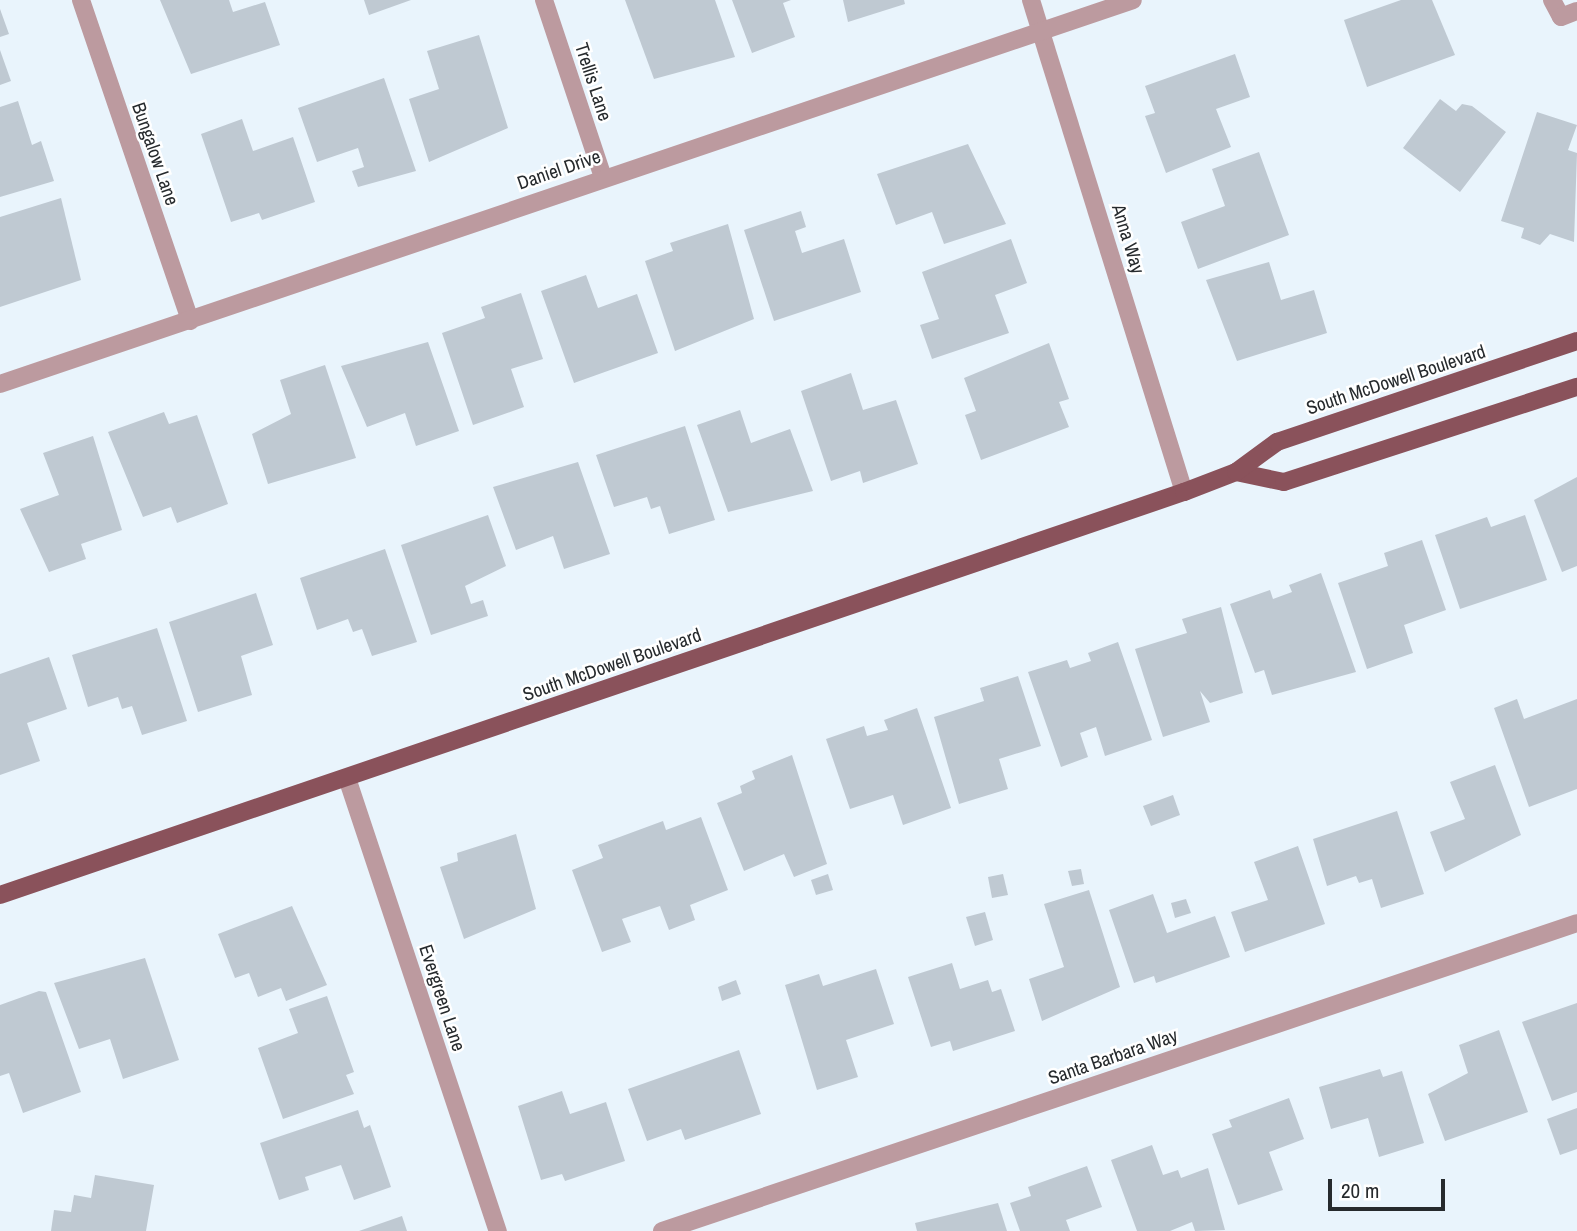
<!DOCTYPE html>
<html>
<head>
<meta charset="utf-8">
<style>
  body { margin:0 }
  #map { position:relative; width:1577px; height:1231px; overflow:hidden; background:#e9f4fc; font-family:"Archivo Narrow",sans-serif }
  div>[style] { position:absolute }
  .building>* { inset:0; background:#bfc9d2 }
  .minor>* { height:18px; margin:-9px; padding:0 9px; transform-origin:9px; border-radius:9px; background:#bc9a9f }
  .major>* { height:18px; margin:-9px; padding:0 9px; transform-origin:9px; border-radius:9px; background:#8a525b }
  span { translate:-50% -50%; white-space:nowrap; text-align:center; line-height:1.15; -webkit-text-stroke:5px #fff; paint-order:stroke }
  .street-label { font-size:19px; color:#262a2d }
  .scale { position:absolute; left:1328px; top:1179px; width:117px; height:32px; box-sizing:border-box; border:4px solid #262a2d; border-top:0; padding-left:9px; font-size:21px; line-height:24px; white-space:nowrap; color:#262a2d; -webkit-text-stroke:5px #fff; paint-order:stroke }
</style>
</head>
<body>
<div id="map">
  <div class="building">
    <div style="clip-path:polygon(160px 0,229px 0,233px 12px,265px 2px,280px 45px,191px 74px)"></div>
    <div style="clip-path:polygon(364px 0,411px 0,369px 15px)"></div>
    <div style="clip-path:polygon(625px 0,715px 0,735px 57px,654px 79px)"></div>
    <div style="clip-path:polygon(732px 0,791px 0,783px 3px,795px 37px,752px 53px)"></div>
    <div style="clip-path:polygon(843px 0,904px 0,905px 4px,848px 22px)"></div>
    <div style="clip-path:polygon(1401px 0,1432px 0,1455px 55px,1367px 87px,1344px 20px)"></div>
    <div style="clip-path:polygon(0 9px,9px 34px,0 37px)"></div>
    <div style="clip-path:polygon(479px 35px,508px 128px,429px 162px,409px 99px,439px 89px,427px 51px)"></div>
    <div style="clip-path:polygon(0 50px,11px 81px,0 85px)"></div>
    <div style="clip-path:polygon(1235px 54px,1250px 97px,1216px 109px,1231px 147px,1166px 173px,1145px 116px,1155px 113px,1145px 86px)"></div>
    <div style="clip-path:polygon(384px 78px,416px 171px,358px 187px,352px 171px,364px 167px,358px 148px,317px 162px,298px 108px)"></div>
    <div style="clip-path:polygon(1440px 99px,1456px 111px,1462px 104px,1472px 106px,1506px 132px,1460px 192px,1403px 148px)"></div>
    <div style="clip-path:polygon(18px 101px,32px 145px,41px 141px,54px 181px,0 197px,0 107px)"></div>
    <div style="clip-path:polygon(1537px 112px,1577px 125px,1568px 150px,1577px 153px,1574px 242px,1550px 234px,1540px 245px,1521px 238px,1524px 228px,1501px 221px)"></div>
    <div style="clip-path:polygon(242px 119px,253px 151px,293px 137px,315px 202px,262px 220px,259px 213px,231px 222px,201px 134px)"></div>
    <div style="clip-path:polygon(968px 144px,1006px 224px,944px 244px,932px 212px,896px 225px,877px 174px)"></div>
    <div style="clip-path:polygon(1259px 152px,1289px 235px,1198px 269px,1181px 222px,1225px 206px,1212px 169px)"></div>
    <div style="clip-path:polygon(61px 198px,81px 280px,0 307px,0 217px)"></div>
    <div style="clip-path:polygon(801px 211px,806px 227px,795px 231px,802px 253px,844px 239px,861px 292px,774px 321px,744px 230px)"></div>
    <div style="clip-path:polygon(728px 224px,754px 319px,675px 351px,645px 261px,673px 251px,670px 243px)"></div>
    <div style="clip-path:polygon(1011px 239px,1027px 283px,995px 295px,1009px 333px,932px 359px,920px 325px,939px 319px,922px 272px)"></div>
    <div style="clip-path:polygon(1269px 262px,1281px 300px,1314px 290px,1327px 333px,1237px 361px,1206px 280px)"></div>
    <div style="clip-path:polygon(586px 275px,598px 308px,637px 294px,658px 353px,574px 383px,541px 291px)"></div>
    <div style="clip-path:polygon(521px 293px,543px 359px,511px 369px,524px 407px,473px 425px,442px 333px,485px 318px,481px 307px)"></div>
    <div style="clip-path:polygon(428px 342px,459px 431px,416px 446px,405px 413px,367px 427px,341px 366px)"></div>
    <div style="clip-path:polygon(1049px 343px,1069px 399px,1059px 402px,1069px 427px,981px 460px,965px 415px,976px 411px,964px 378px)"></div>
    <div style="clip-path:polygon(325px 365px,356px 458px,268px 484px,252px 434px,291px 414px,280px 380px)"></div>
    <div style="clip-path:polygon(851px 373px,863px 410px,896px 400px,918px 464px,863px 483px,860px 471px,831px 481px,801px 391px)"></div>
    <div style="clip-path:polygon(740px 410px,751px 443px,790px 429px,813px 491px,728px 512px,697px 425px)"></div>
    <div style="clip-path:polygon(164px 412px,169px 424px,197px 415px,228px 504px,177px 523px,171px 507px,143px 517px,108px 432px)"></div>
    <div style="clip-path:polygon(685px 426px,715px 520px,669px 534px,660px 506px,651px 509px,647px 497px,614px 507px,596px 455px)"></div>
    <div style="clip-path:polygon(93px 436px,122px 530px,81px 544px,86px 559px,49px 572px,20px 509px,59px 495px,43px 453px)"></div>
    <div style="clip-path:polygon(578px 462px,610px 554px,564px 569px,553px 536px,516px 550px,493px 487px)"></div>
    <div style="clip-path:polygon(1577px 477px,1577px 566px,1562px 572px,1534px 500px)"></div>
    <div style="clip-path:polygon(488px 515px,506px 566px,465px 586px,471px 604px,483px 600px,488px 616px,431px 635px,401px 545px)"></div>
    <div style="clip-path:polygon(1525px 515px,1547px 580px,1460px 609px,1435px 535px,1487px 517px,1491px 527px)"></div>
    <div style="clip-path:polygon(1422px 540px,1446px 610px,1404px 625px,1413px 653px,1367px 669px,1338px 583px,1388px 566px,1384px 553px)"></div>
    <div style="clip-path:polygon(385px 549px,417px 642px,372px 656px,362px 629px,353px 632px,348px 619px,317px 630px,300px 578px)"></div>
    <div style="clip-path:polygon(1321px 573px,1356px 672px,1272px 695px,1264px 670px,1255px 673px,1230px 604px,1270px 590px,1273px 599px,1292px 592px,1289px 585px)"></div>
    <div style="clip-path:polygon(256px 593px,273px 645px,241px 656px,252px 695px,198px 712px,169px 622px)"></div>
    <div style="clip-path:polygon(1221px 607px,1243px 693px,1210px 703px,1200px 691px,1210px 722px,1163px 737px,1135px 649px,1187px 633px,1182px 619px)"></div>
    <div style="clip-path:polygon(157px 628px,187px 721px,142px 735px,132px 706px,122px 709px,118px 697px,88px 707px,72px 655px)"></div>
    <div style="clip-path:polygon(1118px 642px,1152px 740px,1105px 756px,1096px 727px,1080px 733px,1088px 757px,1061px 767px,1028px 672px,1067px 660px,1070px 668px,1091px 661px,1088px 653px)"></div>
    <div style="clip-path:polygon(49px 657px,67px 709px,27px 723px,40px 761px,0 775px,0 674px)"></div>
    <div style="clip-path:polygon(1018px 676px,1041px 746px,999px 759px,1008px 789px,959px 804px,934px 717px,984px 701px,980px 688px)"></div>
    <div style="clip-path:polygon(1517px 699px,1524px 719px,1577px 699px,1577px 789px,1529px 807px,1494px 708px)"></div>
    <div style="clip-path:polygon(917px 708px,951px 808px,903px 825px,893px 795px,850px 809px,826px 739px,864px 726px,867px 736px,888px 730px,884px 720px)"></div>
    <div style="clip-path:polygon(792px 755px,827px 864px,794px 877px,784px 854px,744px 871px,717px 803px,742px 793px,740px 786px,755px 779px,752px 771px)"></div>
    <div style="clip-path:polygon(1495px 765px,1521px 835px,1445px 872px,1430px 832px,1465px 819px,1450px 782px)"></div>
    <div style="clip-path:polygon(1173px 795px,1180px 815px,1151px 826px,1143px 806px)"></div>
    <div style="clip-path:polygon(1397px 811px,1424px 894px,1381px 908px,1372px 879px,1359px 883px,1356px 876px,1327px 886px,1313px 839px)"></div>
    <div style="clip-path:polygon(701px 817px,728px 890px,690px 905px,695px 920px,669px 930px,660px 906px,622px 919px,631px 942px,602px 952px,572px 870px,603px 858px,598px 845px,663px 821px,666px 830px)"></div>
    <div style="clip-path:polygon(516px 834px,536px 909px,464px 939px,440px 867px,458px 861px,457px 853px)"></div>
    <div style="clip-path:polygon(1298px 846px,1325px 924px,1245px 952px,1231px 912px,1268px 900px,1254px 862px)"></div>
    <div style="clip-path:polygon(1081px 869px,1084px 884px,1072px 886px,1068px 871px)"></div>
    <div style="clip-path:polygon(828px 874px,833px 890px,816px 895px,811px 880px)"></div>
    <div style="clip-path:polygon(1003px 874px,1008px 895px,992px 898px,988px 877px)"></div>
    <div style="clip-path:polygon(1089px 890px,1120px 987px,1042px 1021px,1029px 979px,1064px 967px,1044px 904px)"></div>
    <div style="clip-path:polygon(1153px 894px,1167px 933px,1215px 916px,1230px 957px,1156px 983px,1154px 976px,1134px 983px,1109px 910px)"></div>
    <div style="clip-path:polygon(1186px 899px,1191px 913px,1175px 918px,1171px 903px)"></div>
    <div style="clip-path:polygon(292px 906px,327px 985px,286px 1001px,281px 988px,258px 997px,249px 973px,235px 978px,218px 934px)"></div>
    <div style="clip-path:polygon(985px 912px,993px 940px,975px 946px,966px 917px)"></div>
    <div style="clip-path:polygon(145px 958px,179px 1060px,123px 1079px,110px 1039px,79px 1049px,54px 983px)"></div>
    <div style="clip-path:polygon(952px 963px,960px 989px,988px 980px,992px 992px,1001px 989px,1015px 1031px,953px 1051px,950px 1041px,931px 1047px,908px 977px)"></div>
    <div style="clip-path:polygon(876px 969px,894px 1024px,846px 1040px,858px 1077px,817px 1090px,785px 985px,819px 974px,823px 986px)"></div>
    <div style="clip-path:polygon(736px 980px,741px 994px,722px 1001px,718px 987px)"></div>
    <div style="clip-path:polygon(39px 991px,46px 992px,81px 1092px,23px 1113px,9px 1073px,0 1076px,0 1005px)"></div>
    <div style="clip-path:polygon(327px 996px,354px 1072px,346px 1075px,354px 1094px,283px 1119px,258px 1048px,298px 1033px,289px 1009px)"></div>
    <div style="clip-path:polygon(1577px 1003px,1577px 1092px,1552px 1101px,1522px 1022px)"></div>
    <div style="clip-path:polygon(1499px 1030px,1528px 1112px,1445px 1141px,1428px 1094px,1468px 1073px,1459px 1045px)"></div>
    <div style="clip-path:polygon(739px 1050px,761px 1114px,685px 1140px,681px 1129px,647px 1141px,628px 1089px)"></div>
    <div style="clip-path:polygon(1380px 1069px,1383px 1077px,1402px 1071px,1424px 1143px,1379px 1157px,1368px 1118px,1331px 1129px,1319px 1087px)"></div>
    <div style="clip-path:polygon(562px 1091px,570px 1114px,606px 1102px,625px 1161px,565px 1181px,562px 1174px,541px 1180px,518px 1106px)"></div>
    <div style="clip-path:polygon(1289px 1098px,1304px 1139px,1269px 1152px,1283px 1190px,1238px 1205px,1212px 1134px,1232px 1127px,1229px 1120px)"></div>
    <div style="clip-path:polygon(1577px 1108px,1577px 1149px,1560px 1155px,1547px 1119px)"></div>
    <div style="clip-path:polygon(358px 1110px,364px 1128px,370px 1125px,391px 1187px,354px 1200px,341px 1165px,305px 1177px,309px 1190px,279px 1200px,260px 1143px)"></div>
    <div style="clip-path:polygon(1152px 1145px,1163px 1175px,1178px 1170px,1181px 1178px,1208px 1168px,1225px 1230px,1195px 1231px,1192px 1222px,1170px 1231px,1137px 1231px,1111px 1160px)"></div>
    <div style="clip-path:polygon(1087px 1166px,1102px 1207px,1066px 1220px,1070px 1231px,1020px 1231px,1010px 1203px,1031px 1196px,1028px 1187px)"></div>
    <div style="clip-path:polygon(95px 1175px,154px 1185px,146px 1231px,51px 1231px,54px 1210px,71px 1212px,74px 1195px,91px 1198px)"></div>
    <div style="clip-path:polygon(998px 1203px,1007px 1231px,917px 1231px,915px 1223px)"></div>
    <div style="clip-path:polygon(402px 1216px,407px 1231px,359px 1231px)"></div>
  </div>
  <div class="minor">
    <div style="left:81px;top:0;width:339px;rotate:71.2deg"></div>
    <div style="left:544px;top:0;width:187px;rotate:71.6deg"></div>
    <div style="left:1031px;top:0;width:515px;rotate:72.73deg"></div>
    <div style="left:1552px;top:0;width:19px;rotate:62deg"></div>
    <div style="left:1561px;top:17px;width:17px;rotate:-21deg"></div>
    <div style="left:0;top:384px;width:1196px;rotate:-18.72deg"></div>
    <div style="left:347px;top:778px;width:478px;rotate:71.6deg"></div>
    <div style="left:662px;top:1231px;width:965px;rotate:-18.6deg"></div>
  </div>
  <div class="major">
    <div style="left:1236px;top:472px;width:49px;rotate:11.8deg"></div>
    <div style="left:1284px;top:482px;width:308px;rotate:-18deg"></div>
    <div style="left:0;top:895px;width:1251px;rotate:-18.8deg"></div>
    <div style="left:1184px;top:492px;width:56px;rotate:-21deg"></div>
    <div style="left:1236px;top:472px;width:51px;rotate:-36.2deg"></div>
    <div style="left:1277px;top:442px;width:317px;rotate:-18.6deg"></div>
  </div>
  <div class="street-label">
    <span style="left:593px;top:82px;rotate:72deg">Trellis Lane</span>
    <span style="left:155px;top:154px;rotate:71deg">Bungalow Lane</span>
    <span style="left:559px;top:170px;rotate:-19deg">Daniel Drive</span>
    <span style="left:1128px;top:239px;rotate:73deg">Anna Way</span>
    <span style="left:1396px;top:380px;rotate:-18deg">South McDowell Boulevard</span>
    <span style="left:612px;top:665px;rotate:-19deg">South McDowell Boulevard</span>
    <span style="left:442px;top:998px;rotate:72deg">Evergreen Lane</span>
    <span style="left:1113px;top:1057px;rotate:-19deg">Santa Barbara Way</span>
  </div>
  <div class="scale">20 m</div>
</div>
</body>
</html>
